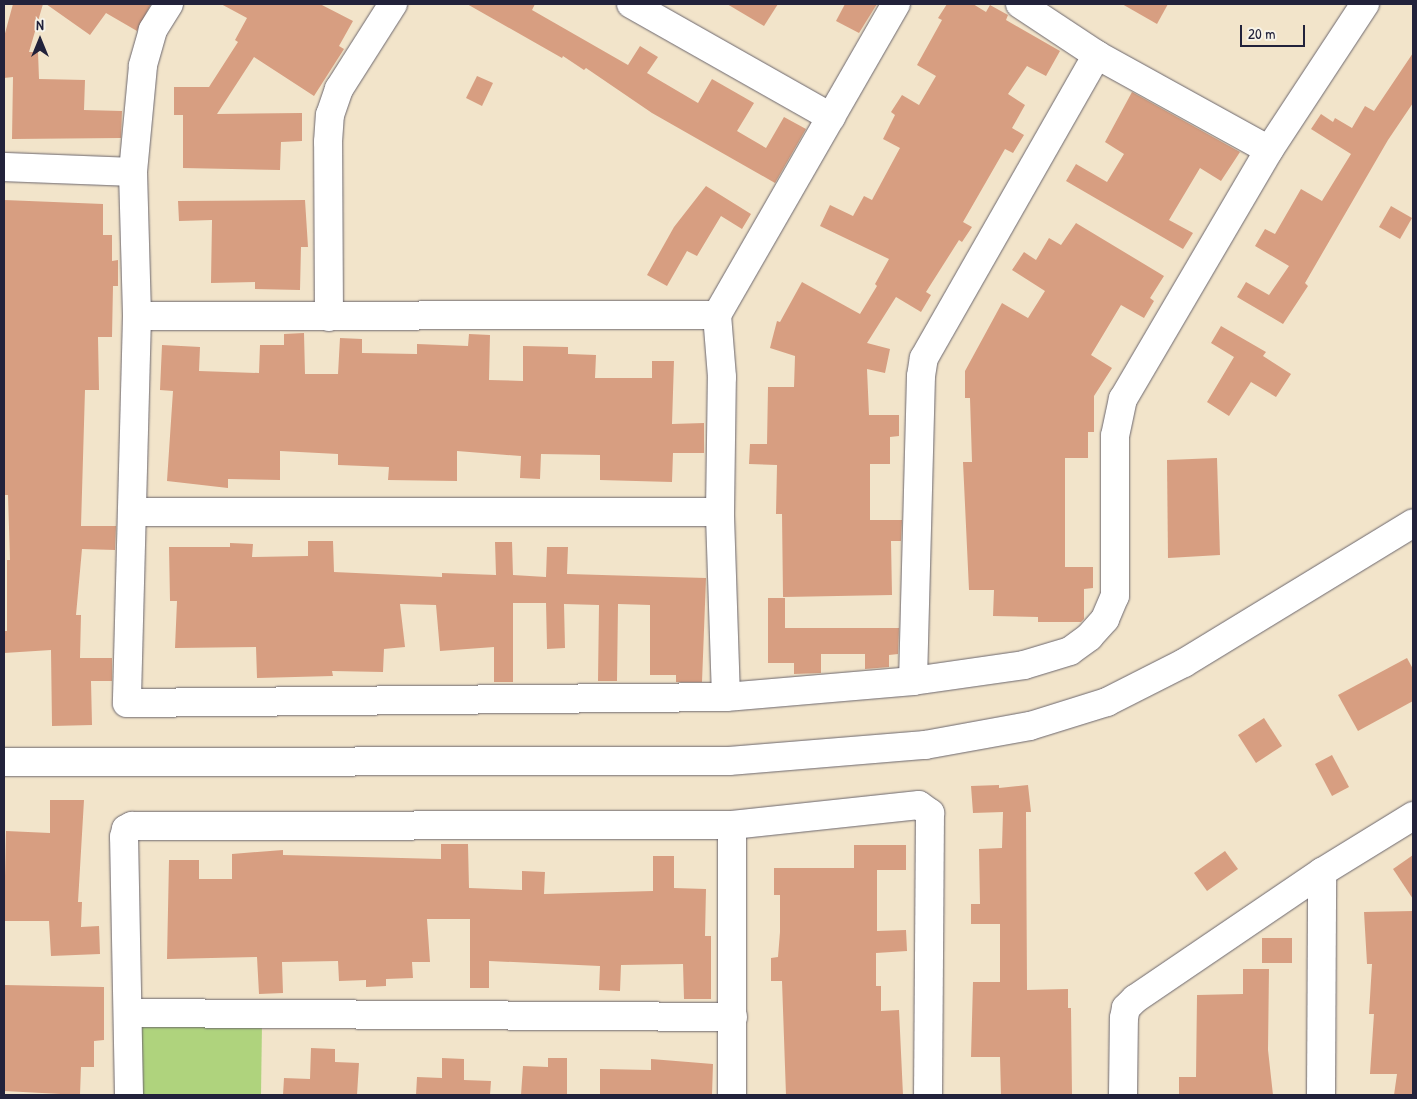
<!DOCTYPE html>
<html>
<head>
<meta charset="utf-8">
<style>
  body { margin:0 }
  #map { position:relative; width:1417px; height:1099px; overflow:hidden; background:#f2e4ca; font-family:"Patrick Hand",sans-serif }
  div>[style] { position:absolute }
  .green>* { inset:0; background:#afd37d }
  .building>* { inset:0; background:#d79e81 }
  .roads { filter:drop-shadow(0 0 1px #6b666d) drop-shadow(0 0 1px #6b666d) }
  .minor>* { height:28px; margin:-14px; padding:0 14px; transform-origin:14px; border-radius:14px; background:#fff }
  span { translate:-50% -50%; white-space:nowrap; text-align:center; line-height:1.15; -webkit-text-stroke:4px #f7f3e8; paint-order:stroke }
  .frame { position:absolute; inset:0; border:5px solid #22223b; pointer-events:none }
  .north { position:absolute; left:15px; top:15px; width:50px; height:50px; -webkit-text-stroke:4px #f7f3e8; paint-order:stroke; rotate:0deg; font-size:14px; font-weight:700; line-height:20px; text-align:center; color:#22223b }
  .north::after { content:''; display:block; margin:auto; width:18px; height:22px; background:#22223b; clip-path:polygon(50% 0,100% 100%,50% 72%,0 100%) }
  .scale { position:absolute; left:1240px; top:25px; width:65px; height:22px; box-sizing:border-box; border:2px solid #22223b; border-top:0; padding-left:6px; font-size:15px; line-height:18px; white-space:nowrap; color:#22223b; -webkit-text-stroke:4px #f7f3e8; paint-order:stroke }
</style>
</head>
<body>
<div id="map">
  <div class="green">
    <div style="clip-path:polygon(138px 1022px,262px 1023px,261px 1095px,138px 1095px)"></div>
  </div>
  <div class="building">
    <div style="clip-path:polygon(13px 4px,43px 4px,29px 52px,38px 52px,39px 79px,85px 80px,84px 110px,122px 111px,121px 138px,12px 139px,13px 77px,4px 78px,4px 37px)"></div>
    <div style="clip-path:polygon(46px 4px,151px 4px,137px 31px,106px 13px,90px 35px)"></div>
    <div style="clip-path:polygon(221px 4px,320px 4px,353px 21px,339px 46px,344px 49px,314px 96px,254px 57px,217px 114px,302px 113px,302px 141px,281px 142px,280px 170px,183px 168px,183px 115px,174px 115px,174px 87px,209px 87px,238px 42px,235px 40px,247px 18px)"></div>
    <div style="clip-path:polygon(467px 4px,535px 4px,532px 10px,628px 65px,640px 46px,658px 57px,647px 73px,698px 103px,712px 79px,754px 103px,737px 131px,766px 148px,784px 117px,806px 129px,775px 183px,652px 113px,586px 68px,584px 70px,563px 56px,562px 58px)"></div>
    <div style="clip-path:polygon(727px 4px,778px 4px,764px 26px)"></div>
    <div style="clip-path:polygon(845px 4px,877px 4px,859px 33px,836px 21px)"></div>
    <div style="clip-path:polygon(947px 4px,973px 4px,986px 12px,990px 5px,1008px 15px,1006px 20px,1060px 51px,1046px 76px,1027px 66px,1008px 94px,1025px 105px,1012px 128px,1024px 135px,1013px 153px,1005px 149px,963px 222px,972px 227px,962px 242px,959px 240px,926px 292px,931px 295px,921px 312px,896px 297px,867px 343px,890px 349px,885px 373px,867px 369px,869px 415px,899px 415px,899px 436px,890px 437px,890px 464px,870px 464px,870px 520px,902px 520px,901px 541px,891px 541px,892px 595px,783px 597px,782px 514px,776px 514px,777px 465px,749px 464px,750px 444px,767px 444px,768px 387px,794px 387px,795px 356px,770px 348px,772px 340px,777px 321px,780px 322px,802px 282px,860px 314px,877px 286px,875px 284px,889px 259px,820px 226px,830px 205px,853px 216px,864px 196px,872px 200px,900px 148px,883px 139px,895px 115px,891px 112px,902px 95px,919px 105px,936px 76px,917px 65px,942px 20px,938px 18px)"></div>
    <div style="clip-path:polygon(1122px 4px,1168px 4px,1157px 24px)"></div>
    <div style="clip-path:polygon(1413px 53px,1413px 103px,1388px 140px,1305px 283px,1308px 286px,1283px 324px,1237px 297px,1246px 282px,1269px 295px,1289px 266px,1255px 246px,1265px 229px,1275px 234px,1301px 189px,1322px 201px,1351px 154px,1311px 129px,1321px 114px,1333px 122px,1335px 118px,1352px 128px,1365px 106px,1374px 111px)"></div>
    <div style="clip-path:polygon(477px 76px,493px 83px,482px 106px,466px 98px)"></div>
    <div style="clip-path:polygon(1132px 92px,1240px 152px,1221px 181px,1200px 168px,1169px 220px,1193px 233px,1183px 249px,1066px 181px,1076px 164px,1107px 182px,1124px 154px,1105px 142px)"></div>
    <div style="clip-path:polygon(706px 186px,751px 214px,742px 229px,721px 216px,697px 256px,687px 251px,667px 286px,647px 275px,674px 227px)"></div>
    <div style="clip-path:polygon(4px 200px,103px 204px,103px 235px,112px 235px,112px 261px,118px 260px,118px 286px,113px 286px,112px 337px,98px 337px,99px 390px,85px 390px,81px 526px,116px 526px,115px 550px,82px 549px,76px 615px,81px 615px,80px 658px,112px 658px,112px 681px,91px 681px,92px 725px,52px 726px,51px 650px,4px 653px,4px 631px,7px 631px,7px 560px,10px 560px,8px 495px,4px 495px)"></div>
    <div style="clip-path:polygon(305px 200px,308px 247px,301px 247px,300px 290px,255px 289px,255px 282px,211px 283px,212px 220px,179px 221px,178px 201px)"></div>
    <div style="clip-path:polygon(1391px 206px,1412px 218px,1400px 239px,1379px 227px)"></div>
    <div style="clip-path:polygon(1076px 223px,1164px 276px,1150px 298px,1154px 301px,1144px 318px,1121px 305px,1091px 355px,1112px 368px,1094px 396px,1094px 432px,1088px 432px,1088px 458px,1065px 458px,1065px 567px,1093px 567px,1093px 588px,1084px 589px,1084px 619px,1081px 622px,1038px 622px,1038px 617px,993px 616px,994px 590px,969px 590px,963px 462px,972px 462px,970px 398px,965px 398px,965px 371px,1002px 303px,1028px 318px,1045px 291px,1012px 270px,1024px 252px,1036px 260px,1049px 238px,1061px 245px)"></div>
    <div style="clip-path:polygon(1221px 326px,1266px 352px,1263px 356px,1291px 374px,1276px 397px,1251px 382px,1229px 416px,1207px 402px,1234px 357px,1211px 343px)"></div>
    <div style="clip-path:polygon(304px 333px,305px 374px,338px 374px,340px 338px,362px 339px,362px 353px,417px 354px,417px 344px,468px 346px,469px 334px,490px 335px,489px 380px,523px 381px,523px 346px,568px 347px,568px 354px,596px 355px,595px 378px,652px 378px,652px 361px,674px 361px,672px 424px,704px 423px,704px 453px,673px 453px,672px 482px,600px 480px,600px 455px,541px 454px,540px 479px,520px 478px,521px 456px,457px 451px,457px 481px,388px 480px,389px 467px,338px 465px,338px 454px,280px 451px,280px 480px,228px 479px,228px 488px,167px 481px,173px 391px,160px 390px,162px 345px,200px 347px,199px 371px,259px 373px,260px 345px,284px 345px,284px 334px)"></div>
    <div style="clip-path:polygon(1217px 458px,1220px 555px,1168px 558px,1167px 460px)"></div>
    <div style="clip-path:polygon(308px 541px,333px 541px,334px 572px,442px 577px,442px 573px,496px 575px,495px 542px,512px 542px,513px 575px,546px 577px,547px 547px,568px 547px,567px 574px,706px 578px,702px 682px,676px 682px,676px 675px,650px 675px,650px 605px,618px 604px,617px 681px,598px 681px,599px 605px,564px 604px,565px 648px,547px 649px,546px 603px,513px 603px,513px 682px,494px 682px,494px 647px,440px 651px,436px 605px,400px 604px,405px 647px,384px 649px,383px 672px,332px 671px,333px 676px,257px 678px,256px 647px,175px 648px,177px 601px,170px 601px,169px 547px,230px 547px,230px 543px,253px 544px,252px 557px,308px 556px)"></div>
    <div style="clip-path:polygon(768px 598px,785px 598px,785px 628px,899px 628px,898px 654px,889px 655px,889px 667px,865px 669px,865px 654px,821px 654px,821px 673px,794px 674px,794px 663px,768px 663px)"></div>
    <div style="clip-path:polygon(1407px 658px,1413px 669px,1413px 701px,1358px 731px,1338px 695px)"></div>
    <div style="clip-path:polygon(1264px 718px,1282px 746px,1256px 763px,1238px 735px)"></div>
    <div style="clip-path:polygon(1332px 755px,1349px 787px,1332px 796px,1315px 764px)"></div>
    <div style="clip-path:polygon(999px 785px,999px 788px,1028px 785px,1031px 812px,1026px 812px,1027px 990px,1068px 989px,1068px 1008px,1071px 1008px,1072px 1095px,1001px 1095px,1000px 1057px,971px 1057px,973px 982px,1000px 982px,1000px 924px,971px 924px,971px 904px,980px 904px,979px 849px,1002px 848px,1003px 812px,973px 813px,971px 786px)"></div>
    <div style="clip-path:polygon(50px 800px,84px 800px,78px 902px,82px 902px,81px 927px,99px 926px,100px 954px,51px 956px,49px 921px,4px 921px,6px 831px,50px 833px)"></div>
    <div style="clip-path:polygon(441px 844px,468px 844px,469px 888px,522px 890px,522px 871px,545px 872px,544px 894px,653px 891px,653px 856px,674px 856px,674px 888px,706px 889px,705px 936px,711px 936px,711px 999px,684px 999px,683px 964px,621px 965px,620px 991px,599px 990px,600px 966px,489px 961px,489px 988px,470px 988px,470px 919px,427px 919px,430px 962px,412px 962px,413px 978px,386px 979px,386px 986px,366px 987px,366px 980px,339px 981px,338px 961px,282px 962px,283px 993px,259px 994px,257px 957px,167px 959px,169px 860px,199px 860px,199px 879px,232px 879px,232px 854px,283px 850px,283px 855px,441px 859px)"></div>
    <div style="clip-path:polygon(854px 845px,906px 845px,906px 870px,877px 870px,877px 931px,906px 930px,907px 951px,876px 953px,876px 986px,881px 986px,881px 1011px,899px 1010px,903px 1095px,786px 1095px,782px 981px,771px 981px,771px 958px,778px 957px,780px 932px,780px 895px,774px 895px,774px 868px,854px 868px)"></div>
    <div style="clip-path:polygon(1225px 851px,1238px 869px,1207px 891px,1194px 873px)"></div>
    <div style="clip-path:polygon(1413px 855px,1413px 899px,1393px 869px)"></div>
    <div style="clip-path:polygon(1413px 911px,1413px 1095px,1394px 1095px,1397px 1074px,1370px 1074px,1374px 1014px,1369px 1014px,1372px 964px,1367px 964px,1364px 912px)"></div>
    <div style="clip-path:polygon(1262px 938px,1292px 938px,1292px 963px,1262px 963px)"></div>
    <div style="clip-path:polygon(1243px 969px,1269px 969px,1268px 1050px,1273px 1095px,1179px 1095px,1179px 1077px,1196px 1077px,1197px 995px,1243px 994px)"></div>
    <div style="clip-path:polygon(4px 985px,104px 987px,104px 1040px,94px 1041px,94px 1067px,81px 1067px,80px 1095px,4px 1091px)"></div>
    <div style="clip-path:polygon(311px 1048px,335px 1049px,335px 1062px,359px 1063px,357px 1095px,283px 1095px,284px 1078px,310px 1079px)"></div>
    <div style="clip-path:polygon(442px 1058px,464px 1059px,464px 1080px,491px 1081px,490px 1095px,416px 1095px,417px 1077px,442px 1078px)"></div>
    <div style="clip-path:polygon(548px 1058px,567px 1058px,567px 1095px,521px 1095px,523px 1066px,548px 1067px)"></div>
    <div style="clip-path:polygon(651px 1059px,713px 1064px,712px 1095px,600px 1095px,600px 1069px,651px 1070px)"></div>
  </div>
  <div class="roads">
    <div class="minor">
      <div style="left:169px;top:4px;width:31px;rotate:122deg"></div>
      <div style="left:153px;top:30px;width:37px;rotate:106deg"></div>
      <div style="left:143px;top:66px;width:106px;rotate:95.4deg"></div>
      <div style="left:133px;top:172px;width:144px;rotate:88.4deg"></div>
      <div style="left:137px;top:316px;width:387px;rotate:91.5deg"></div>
      <div style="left:127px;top:703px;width:599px;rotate:-0.57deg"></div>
      <div style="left:726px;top:697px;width:188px;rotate:-4.9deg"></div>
      <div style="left:913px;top:681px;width:112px;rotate:-8.2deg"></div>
      <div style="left:1024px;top:665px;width:48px;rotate:-16.9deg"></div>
      <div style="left:1070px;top:651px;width:24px;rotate:-36deg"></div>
      <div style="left:1089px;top:637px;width:24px;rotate:-48deg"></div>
      <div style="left:1105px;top:619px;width:25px;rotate:-67deg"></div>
      <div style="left:1115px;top:596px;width:160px;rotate:-90deg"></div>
      <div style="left:1115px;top:436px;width:38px;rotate:-78deg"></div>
      <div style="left:1123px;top:399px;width:289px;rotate:-59.6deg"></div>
      <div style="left:1269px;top:150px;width:175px;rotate:-56.7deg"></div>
      <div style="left:631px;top:4px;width:230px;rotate:29.5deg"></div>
      <div style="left:1020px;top:4px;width:92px;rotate:33.5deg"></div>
      <div style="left:1097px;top:55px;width:196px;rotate:28.9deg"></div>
      <div style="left:4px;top:167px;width:129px;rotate:2.2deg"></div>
      <div style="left:137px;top:316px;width:580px;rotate:-0.1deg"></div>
      <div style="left:329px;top:317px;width:175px;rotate:-90.3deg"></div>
      <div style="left:328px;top:142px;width:27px;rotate:-86deg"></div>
      <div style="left:330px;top:115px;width:28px;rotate:-71deg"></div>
      <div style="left:339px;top:89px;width:101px;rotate:-57.6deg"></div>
      <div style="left:132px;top:512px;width:588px"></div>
      <div style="left:913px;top:681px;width:305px;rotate:-88.5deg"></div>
      <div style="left:921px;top:376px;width:18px;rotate:-81deg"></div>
      <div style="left:924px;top:358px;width:349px;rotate:-60.3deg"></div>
      <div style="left:726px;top:697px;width:185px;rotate:-91.9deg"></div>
      <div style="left:720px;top:512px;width:135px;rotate:-89.2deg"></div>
      <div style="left:722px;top:377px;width:62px;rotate:-94.6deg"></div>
      <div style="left:717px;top:315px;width:359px;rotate:-60.1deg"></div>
      <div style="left:4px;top:762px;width:725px;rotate:-0.08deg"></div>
      <div style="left:729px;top:761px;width:197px;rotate:-4.7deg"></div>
      <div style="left:925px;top:745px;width:107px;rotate:-10.3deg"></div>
      <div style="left:1030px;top:726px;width:81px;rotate:-17.3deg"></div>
      <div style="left:1107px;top:702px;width:86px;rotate:-26.9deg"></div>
      <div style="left:1184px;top:663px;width:268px;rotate:-31.4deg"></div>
      <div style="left:732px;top:825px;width:270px;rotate:90deg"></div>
      <div style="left:129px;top:1013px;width:604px;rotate:0.38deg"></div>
      <div style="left:129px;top:1095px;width:258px;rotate:-91.1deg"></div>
      <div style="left:124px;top:837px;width:8px;rotate:-76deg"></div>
      <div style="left:126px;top:829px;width:7px;rotate:-27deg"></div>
      <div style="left:132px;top:826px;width:600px;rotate:-0.1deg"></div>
      <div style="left:732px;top:825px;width:188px;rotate:-6.1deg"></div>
      <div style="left:919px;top:805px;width:14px;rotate:36deg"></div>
      <div style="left:930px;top:813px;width:282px;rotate:90.4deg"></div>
      <div style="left:1123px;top:1095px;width:77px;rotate:-89.3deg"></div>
      <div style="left:1124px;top:1018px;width:10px;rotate:-79deg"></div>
      <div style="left:1126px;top:1008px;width:13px;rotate:-45deg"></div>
      <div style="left:1135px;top:999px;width:226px;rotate:-34.2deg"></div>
      <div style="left:1322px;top:872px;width:107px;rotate:-31.6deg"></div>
      <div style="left:1321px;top:1095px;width:223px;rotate:-89.7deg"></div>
    </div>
  </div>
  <div class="frame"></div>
  <div class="north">N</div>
  <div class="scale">20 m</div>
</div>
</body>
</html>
